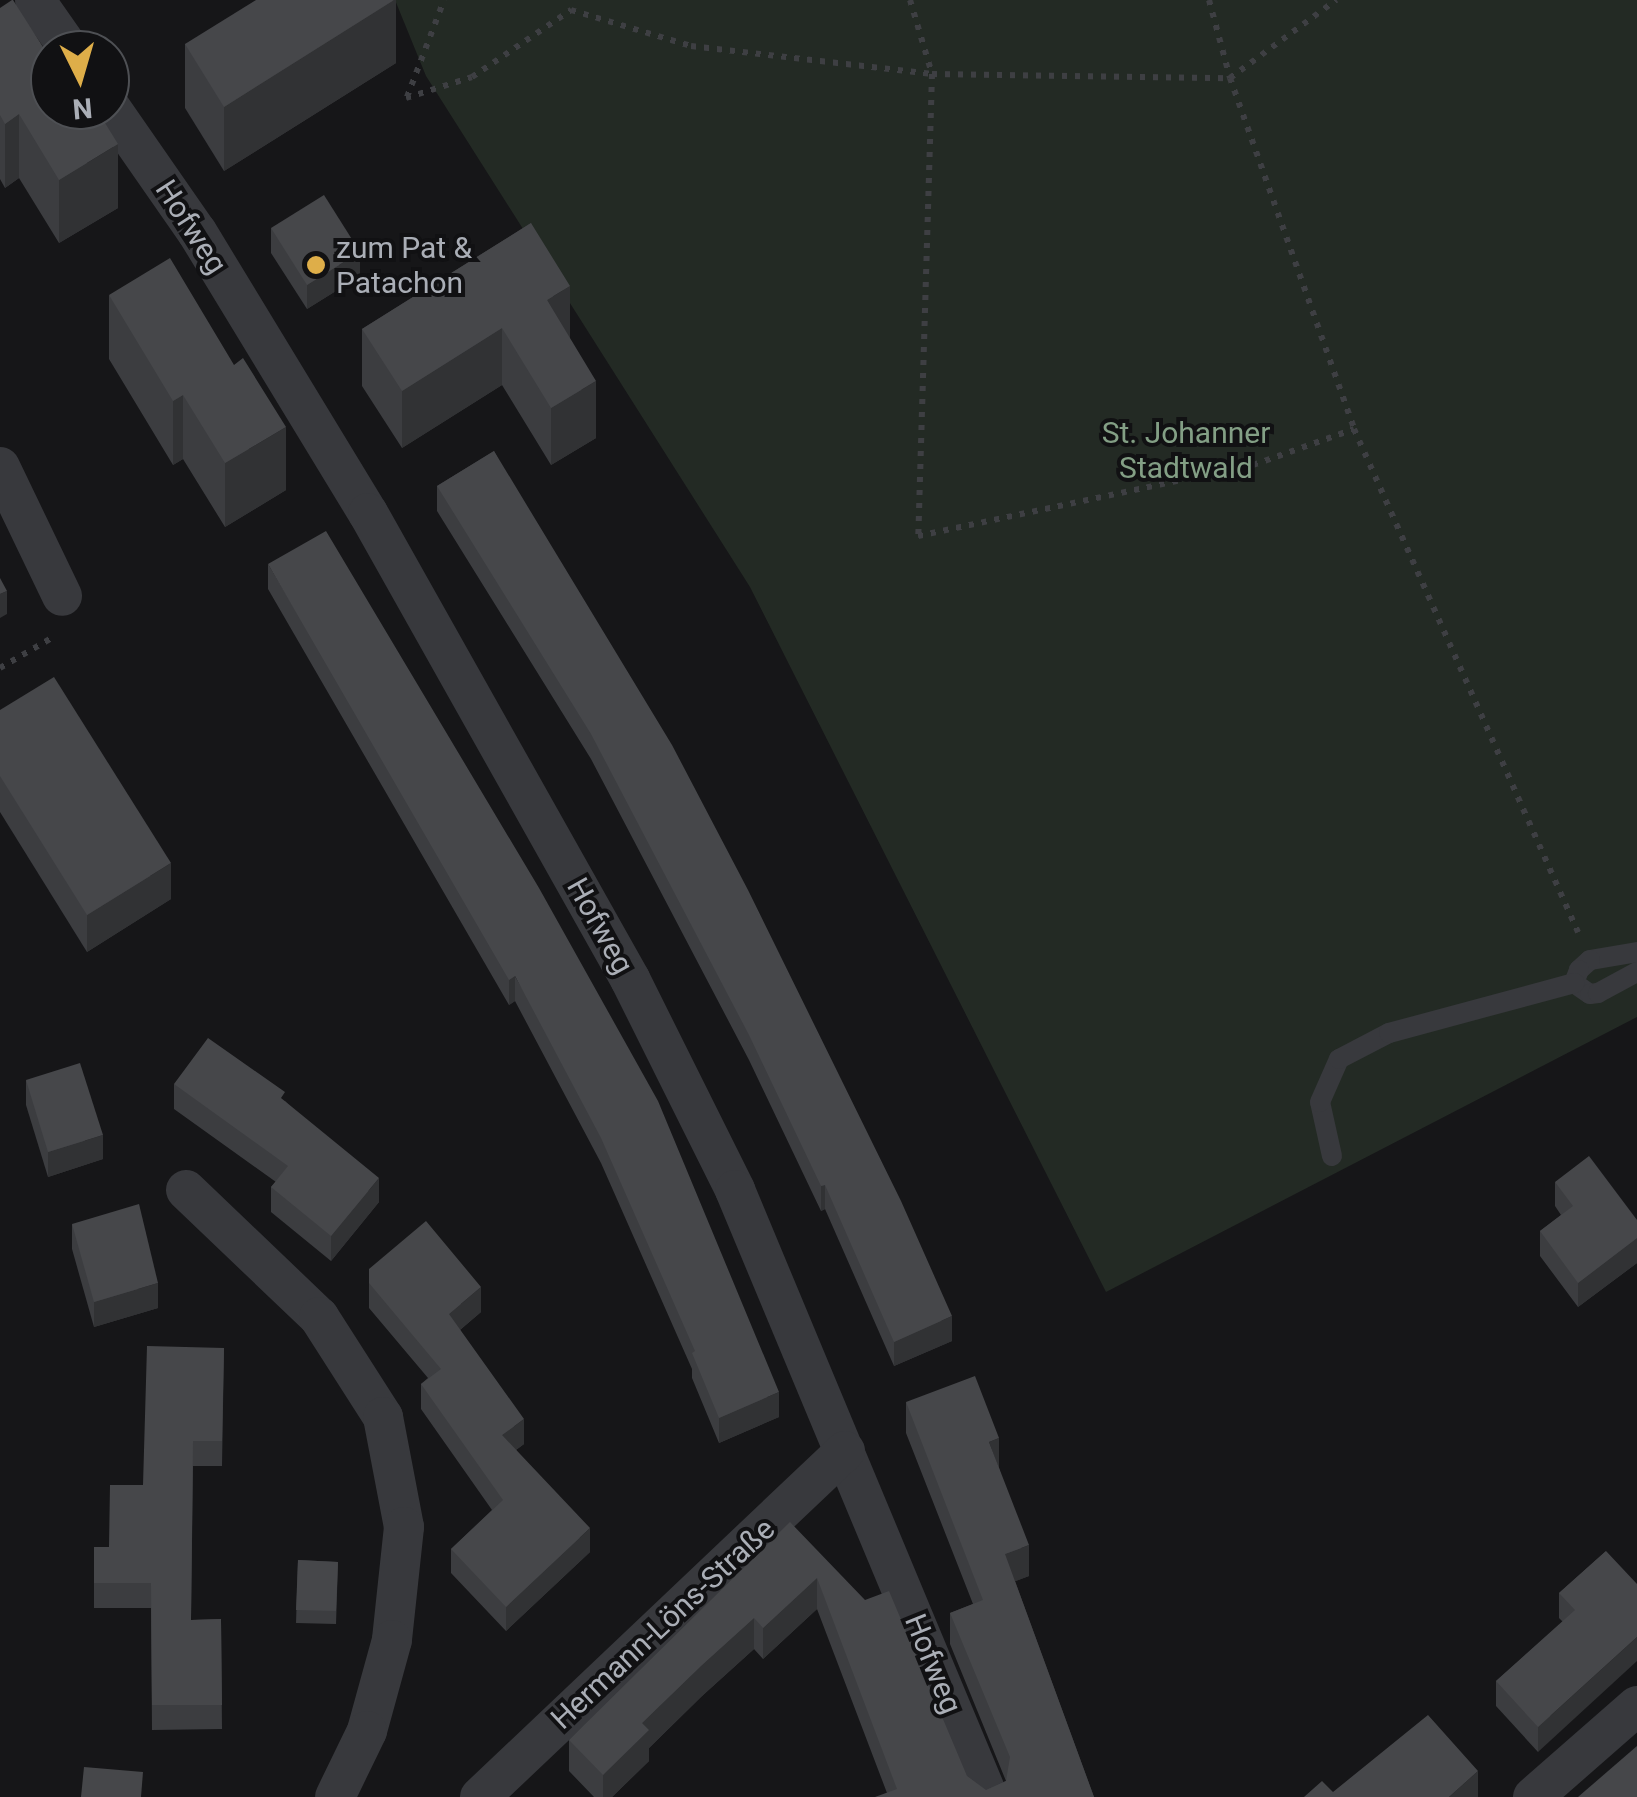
<!DOCTYPE html>
<html>
<head>
<meta charset="utf-8">
<style>
  body { margin:0 }
  #map { position:relative; width:1637px; height:1797px; overflow:hidden; background:#161618; font-family:Roboto,sans-serif }
  div>[style] { position:absolute }
  .green>* { inset:0; background:#232a24 }
  .path>* { height:6px; margin-top:-3px; transform-origin:0; background:repeating-linear-gradient(90deg,#3e3f43 0 5px,transparent 0 13px) }
  .lane>* { height:20px; margin:-10px; padding:0 10px; transform-origin:10px; border-radius:10px; background:#38393d }
  .street>* { height:40px; margin:-20px; padding:0 20px; transform-origin:20px; border-radius:20px; background:#38393d }
  .wall>* { inset:0; background:#3c3d40 }
  .shaded-wall>* { inset:0; background:#313234 }
  .building>* { inset:0; background:#46474a }
  .dots>* { width:28px; height:28px; translate:-50% -50%; box-sizing:border-box; border:5px solid #111113; border-radius:50% }
  span { translate:-50% -50%; white-space:nowrap; text-align:center; line-height:1.15; -webkit-text-stroke:8px #111113; paint-order:stroke }
  .street-label { font-size:30px; color:#aaaeb6 }
  .poi-label { font-size:30px; color:#aaaeb6 }
  .left { translate:0 -50%; text-align:left }
  .park-label { font-size:30px; color:#839f85 }
  .north { position:absolute; left:30px; top:30px; width:100px; height:100px; box-sizing:border-box; background:#111113; border:2px solid #4e5054; border-radius:50%; rotate:175deg; font-size:28px; font-weight:700; line-height:40px; text-align:center; color:#aaaeb6 }
  .north::after { content:''; display:block; margin:auto; width:35px; height:45px; background:#deae49; clip-path:polygon(50% 0,100% 100%,50% 72%,0 100%) }
</style>
</head>
<body>
<div id="map">
  <div class="green">
    <div style="clip-path:polygon(395px 0,1637px 0,1637px 1017px,1106px 1292px,750px 587px,426px 76px)"></div>
  </div>
  <div class="path">
    <div style="left:910px;top:0;width:77px;rotate:73.4deg"></div>
    <div style="left:932px;top:74px;width:462px;rotate:91.7deg"></div>
    <div style="left:918px;top:536px;width:342px;rotate:-12deg"></div>
    <div style="left:1253px;top:465px;width:107px;rotate:-19.6deg"></div>
    <div style="left:1209px;top:0;width:81px;rotate:74.9deg"></div>
    <div style="left:1230px;top:78px;width:372px;rotate:70.5deg"></div>
    <div style="left:1354px;top:429px;width:551px;rotate:66deg"></div>
    <div style="left:407px;top:97px;width:104px;rotate:-69.1deg"></div>
    <div style="left:406px;top:98px;width:69px;rotate:-17.7deg"></div>
    <div style="left:472px;top:77px;width:120px;rotate:-34.1deg"></div>
    <div style="left:571px;top:10px;width:125px;rotate:16.7deg"></div>
    <div style="left:691px;top:46px;width:243px;rotate:6.6deg"></div>
    <div style="left:932px;top:74px;width:298px;rotate:0.8deg"></div>
    <div style="left:1230px;top:78px;width:132px;rotate:-36.3deg"></div>
    <div style="left:0;top:668px;width:64px;rotate:-30.2deg"></div>
  </div>
  <div class="lane">
    <div style="left:1637px;top:952px;width:48px;rotate:170.3deg"></div>
    <div style="left:1590px;top:960px;width:15px;rotate:138deg"></div>
    <div style="left:1579px;top:970px;width:14px;rotate:111deg"></div>
    <div style="left:1574px;top:983px;width:19px;rotate:35deg"></div>
    <div style="left:1590px;top:994px;width:8px;rotate:-7deg"></div>
    <div style="left:1598px;top:993px;width:44px;rotate:-28.3deg"></div>
    <div style="left:1332px;top:1156px;width:55px;rotate:-102.5deg"></div>
    <div style="left:1320px;top:1102px;width:47px;rotate:-66.2deg"></div>
    <div style="left:1339px;top:1059px;width:56px;rotate:-27.5deg"></div>
    <div style="left:1389px;top:1033px;width:192px;rotate:-15.1deg"></div>
  </div>
  <div class="street">
    <div style="left:35px;top:0;width:61px;rotate:55deg"></div>
    <div style="left:110px;top:107px;width:152px;rotate:55.2deg"></div>
    <div style="left:197px;top:232px;width:329px;rotate:58.7deg"></div>
    <div style="left:368px;top:513px;width:535px;rotate:60.65deg"></div>
    <div style="left:630px;top:979px;width:236px;rotate:63.5deg"></div>
    <div style="left:735px;top:1190px;width:658px;rotate:67.37deg"></div>
    <div style="left:0;top:467px;width:143px;rotate:64.3deg"></div>
    <div style="left:186px;top:1190px;width:184px;rotate:43.7deg"></div>
    <div style="left:319px;top:1317px;width:119px;rotate:57.4deg"></div>
    <div style="left:383px;top:1417px;width:112px;rotate:79.2deg"></div>
    <div style="left:404px;top:1527px;width:114px;rotate:96.1deg"></div>
    <div style="left:392px;top:1640px;width:94px;rotate:105.4deg"></div>
    <div style="left:367px;top:1731px;width:73px;rotate:115.9deg"></div>
    <div style="left:480px;top:1797px;width:503px;rotate:-43.47deg"></div>
    <div style="left:1533px;top:1797px;width:138px;rotate:-41.2deg"></div>
  </div>
  <div class="wall">
    <div style="clip-path:polygon(396px 0,396px 63px,224px 171px,185px 108px,185px 44px)"></div>
    <div style="clip-path:polygon(0 8px,50px 110px,118px 208px,59px 243px,19px 178px,5px 188px,0 179px)"></div>
    <div style="clip-path:polygon(531px 223px,596px 438px,551px 465px,502px 385px,402px 448px,362px 386px,362px 329px)"></div>
    <div style="clip-path:polygon(271px 228px,360px 276px,307px 309px,271px 253px)"></div>
    <div style="clip-path:polygon(109px 295px,286px 490px,225px 527px,183px 459px,173px 465px,109px 359px)"></div>
    <div style="clip-path:polygon(494px 451px,952px 1341px,894px 1366px,825px 1209px,821px 1211px,749px 1060px,591px 759px,437px 511px,437px 486px)"></div>
    <div style="clip-path:polygon(268px 564px,779px 1417px,719px 1443px,692px 1378px,692px 1369px,601px 1163px,515px 1001px,509px 1005px,268px 589px)"></div>
    <div style="clip-path:polygon(0 710px,171px 899px,87px 952px,0 812px)"></div>
    <div style="clip-path:polygon(26px 1080px,103px 1159px,48px 1177px,26px 1105px)"></div>
    <div style="clip-path:polygon(174px 1084px,285px 1101px,379px 1202px,331px 1261px,271px 1212px,271px 1187px,276px 1182px,174px 1109px)"></div>
    <div style="clip-path:polygon(1555px 1182px,1637px 1220px,1637px 1263px,1578px 1307px,1540px 1256px,1540px 1231px,1561px 1215px,1555px 1206px)"></div>
    <div style="clip-path:polygon(72px 1224px,158px 1308px,94px 1327px,72px 1249px)"></div>
    <div style="clip-path:polygon(369px 1269px,481px 1312px,460px 1330px,524px 1444px,516px 1450px,590px 1552px,506px 1631px,451px 1573px,451px 1549px,492px 1510px,421px 1409px,421px 1384px,428px 1378px,369px 1308px)"></div>
    <div style="clip-path:polygon(224px 1348px,222px 1466px,193px 1466px,191px 1620px,221px 1619px,222px 1729px,152px 1730px,151px 1608px,94px 1608px,94px 1547px,109px 1547px)"></div>
    <div style="clip-path:polygon(906px 1402px,999px 1468px,1029px 1576px,1015px 1581px,1094px 1797px,887px 1793px,817px 1609px,763px 1659px,754px 1649px,702px 1696px,649px 1748px,649px 1761px,612px 1797px,594px 1797px,569px 1771px,569px 1740px,790px 1522px,967px 1776px,986px 1790px,1006px 1781px,950px 1644px,950px 1613px,973px 1604px,906px 1433px)"></div>
    <div style="clip-path:polygon(1606px 1551px,1538px 1752px,1496px 1706px,1496px 1681px,1563px 1622px,1559px 1618px,1559px 1593px)"></div>
    <div style="clip-path:polygon(298px 1560px,338px 1562px,336px 1624px,296px 1623px)"></div>
  </div>
  <div class="shaded-wall">
    <div style="clip-path:polygon(394px 0,396px 0,396px 63px,224px 171px,224px 107px)"></div>
    <div style="clip-path:polygon(19px 114px,19px 178px,5px 188px,5px 124px)"></div>
    <div style="clip-path:polygon(118px 144px,118px 208px,59px 243px,59px 180px)"></div>
    <div style="clip-path:polygon(360px 252px,360px 276px,307px 309px,307px 285px)"></div>
    <div style="clip-path:polygon(570px 286px,570px 343px,547px 300px)"></div>
    <div style="clip-path:polygon(502px 328px,502px 385px,402px 448px,402px 391px)"></div>
    <div style="clip-path:polygon(596px 381px,596px 438px,551px 465px,551px 408px)"></div>
    <div style="clip-path:polygon(183px 395px,183px 459px,173px 465px,173px 401px)"></div>
    <div style="clip-path:polygon(286px 427px,286px 490px,225px 527px,225px 463px)"></div>
    <div style="clip-path:polygon(7px 591px,7px 614px,0 618px,0 594px)"></div>
    <div style="clip-path:polygon(171px 863px,171px 899px,87px 952px,87px 915px)"></div>
    <div style="clip-path:polygon(515px 976px,515px 1001px,509px 1005px,509px 980px)"></div>
    <div style="clip-path:polygon(103px 1135px,103px 1159px,48px 1177px,48px 1152px)"></div>
    <div style="clip-path:polygon(379px 1178px,379px 1202px,331px 1261px,331px 1236px)"></div>
    <div style="clip-path:polygon(825px 1185px,825px 1209px,821px 1211px,821px 1186px)"></div>
    <div style="clip-path:polygon(1637px 1238px,1637px 1263px,1578px 1307px,1578px 1283px)"></div>
    <div style="clip-path:polygon(158px 1283px,158px 1308px,94px 1327px,94px 1302px)"></div>
    <div style="clip-path:polygon(481px 1287px,481px 1312px,449px 1339px,449px 1314px)"></div>
    <div style="clip-path:polygon(952px 1316px,952px 1341px,894px 1366px,894px 1342px)"></div>
    <div style="clip-path:polygon(779px 1392px,779px 1417px,719px 1443px,719px 1418px)"></div>
    <div style="clip-path:polygon(524px 1419px,524px 1444px,502px 1460px,502px 1435px)"></div>
    <div style="clip-path:polygon(999px 1438px,999px 1469px,989px 1442px)"></div>
    <div style="clip-path:polygon(590px 1528px,590px 1552px,506px 1631px,506px 1607px)"></div>
    <div style="clip-path:polygon(1029px 1545px,1029px 1576px,1005px 1585px,1005px 1554px)"></div>
    <div style="clip-path:polygon(817px 1578px,817px 1609px,763px 1659px,763px 1628px)"></div>
    <div style="clip-path:polygon(754px 1618px,754px 1649px,702px 1696px,649px 1748px,649px 1761px,612px 1797px,603px 1797px,603px 1775px,642px 1723px,702px 1665px)"></div>
    <div style="clip-path:polygon(1637px 1637px,1637px 1661px,1538px 1752px,1538px 1727px)"></div>
    <div style="clip-path:polygon(1478px 1771px,1478px 1797px,1449px 1797px)"></div>
  </div>
  <div class="building">
    <div style="clip-path:polygon(12px 0,13px 0,50px 58px,50px 110px,97px 110px,118px 144px,59px 180px,19px 114px,5px 124px,0 115px,0 8px)"></div>
    <div style="clip-path:polygon(256px 0,394px 0,224px 107px,185px 44px)"></div>
    <div style="clip-path:polygon(324px 195px,360px 252px,307px 285px,271px 228px)"></div>
    <div style="clip-path:polygon(531px 223px,570px 286px,547px 300px,596px 381px,551px 408px,502px 328px,402px 391px,362px 329px)"></div>
    <div style="clip-path:polygon(170px 258px,234px 365px,243px 358px,286px 427px,225px 463px,183px 395px,173px 401px,109px 295px)"></div>
    <div style="clip-path:polygon(494px 451px,672px 745px,748px 890px,901px 1201px,952px 1316px,894px 1342px,825px 1185px,821px 1186px,749px 1035px,591px 734px,437px 486px)"></div>
    <div style="clip-path:polygon(326px 531px,539px 888px,658px 1101px,779px 1392px,719px 1418px,692px 1353px,695px 1351px,601px 1138px,515px 976px,509px 980px,268px 564px)"></div>
    <div style="clip-path:polygon(0 578px,7px 591px,0 594px)"></div>
    <div style="clip-path:polygon(54px 677px,171px 863px,87px 915px,0 776px,0 710px)"></div>
    <div style="clip-path:polygon(208px 1038px,285px 1092px,281px 1098px,379px 1178px,331px 1236px,271px 1187px,288px 1166px,174px 1084px)"></div>
    <div style="clip-path:polygon(80px 1063px,103px 1135px,48px 1152px,26px 1080px)"></div>
    <div style="clip-path:polygon(1589px 1156px,1637px 1220px,1637px 1238px,1578px 1283px,1540px 1231px,1573px 1206px,1555px 1182px)"></div>
    <div style="clip-path:polygon(139px 1204px,158px 1283px,94px 1302px,72px 1224px)"></div>
    <div style="clip-path:polygon(426px 1221px,481px 1287px,449px 1314px,524px 1419px,502px 1435px,590px 1528px,506px 1607px,451px 1549px,503px 1500px,421px 1384px,441px 1369px,369px 1283px,369px 1269px)"></div>
    <div style="clip-path:polygon(147px 1346px,224px 1348px,222px 1441px,193px 1441px,191px 1620px,221px 1619px,222px 1705px,152px 1705px,151px 1583px,94px 1583px,94px 1547px,109px 1547px,110px 1485px,143px 1485px)"></div>
    <div style="clip-path:polygon(975px 1376px,999px 1438px,989px 1442px,1029px 1545px,1005px 1554px,1094px 1797px,875px 1797px,897px 1789px,817px 1578px,763px 1628px,754px 1618px,702px 1665px,642px 1723px,649px 1730px,603px 1775px,569px 1740px,790px 1522px,865px 1600px,889px 1591px,967px 1776px,986px 1790px,1006px 1781px,1010px 1757px,950px 1613px,983px 1600px,906px 1402px)"></div>
    <div style="clip-path:polygon(1606px 1551px,1637px 1584px,1637px 1637px,1538px 1727px,1496px 1681px,1575px 1610px,1559px 1593px)"></div>
    <div style="clip-path:polygon(298px 1560px,338px 1562px,336px 1611px,296px 1610px)"></div>
    <div style="clip-path:polygon(1428px 1715px,1478px 1771px,1449px 1797px,1304px 1797px,1322px 1781px,1333px 1792px)"></div>
    <div style="clip-path:polygon(1637px 1746px,1637px 1797px,1578px 1797px)"></div>
    <div style="clip-path:polygon(84px 1767px,143px 1772px,141px 1797px,81px 1797px)"></div>
  </div>
  <div class="dots">
    <div style="left:316px;top:265px;background:#deae49"></div>
  </div>
  <div class="street-label">
    <span style="left:191px;top:227px;rotate:57deg">Hofweg</span>
    <span style="left:600px;top:926px;rotate:61deg">Hofweg</span>
    <span style="left:663px;top:1624px;rotate:-43deg">Hermann-Löns-Straße</span>
    <span style="left:933px;top:1664px;rotate:68deg">Hofweg</span>
  </div>
  <div class="poi-label">
    <span class="left" style="left:336px;top:265px">zum Pat &amp;<br>Patachon</span>
  </div>
  <div class="park-label">
    <span style="left:1186px;top:450px">St. Johanner<br>Stadtwald</span>
  </div>
  <div class="north">N</div>
</div>
</body>
</html>
